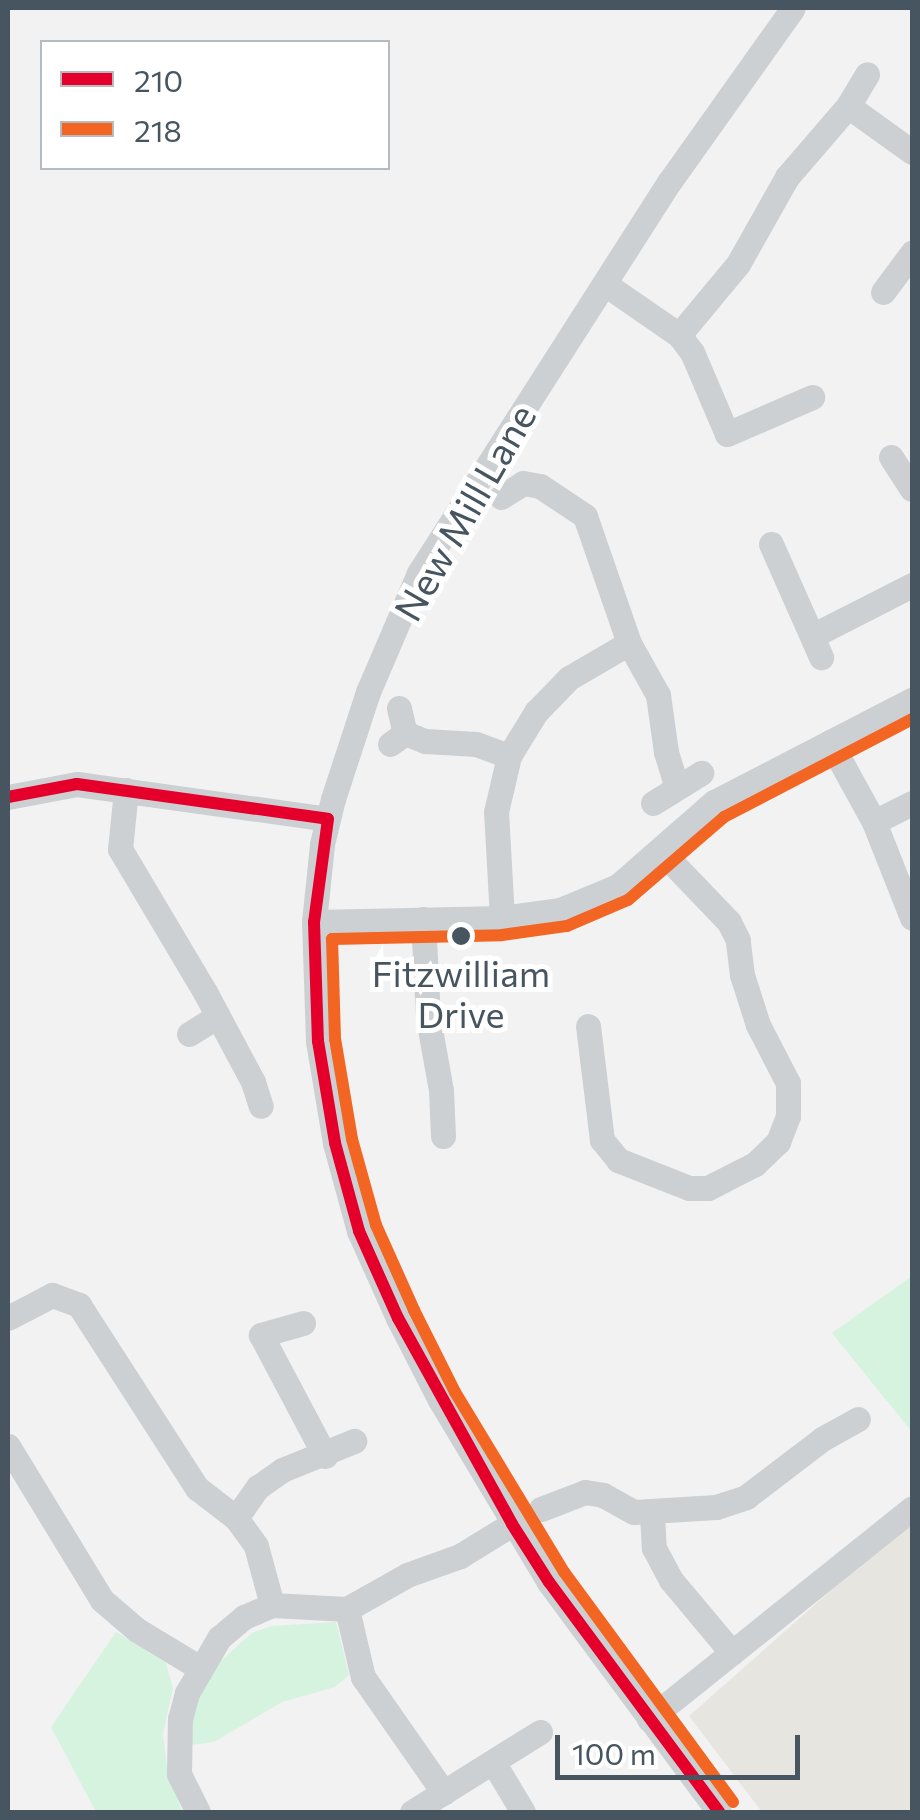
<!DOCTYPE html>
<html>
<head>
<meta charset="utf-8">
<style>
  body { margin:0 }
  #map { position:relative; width:920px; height:1820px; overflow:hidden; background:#f2f2f2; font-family:Commissioner,sans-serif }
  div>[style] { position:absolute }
  .commercial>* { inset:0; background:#e7e5e0 }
  .green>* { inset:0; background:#d5f3df }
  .minor>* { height:25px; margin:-12.5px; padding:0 12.5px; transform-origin:12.5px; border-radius:12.5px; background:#cdd0d3 }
  .bus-1>* { height:12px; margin:-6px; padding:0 6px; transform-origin:6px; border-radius:6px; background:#e4002b }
  .bus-2>* { height:12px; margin:-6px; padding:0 6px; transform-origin:6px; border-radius:6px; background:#f26522 }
  .dots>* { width:28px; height:28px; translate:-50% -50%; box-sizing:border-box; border:5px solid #fff; border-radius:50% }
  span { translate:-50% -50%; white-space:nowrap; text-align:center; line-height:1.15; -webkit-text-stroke:10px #fff; paint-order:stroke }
  .bus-label { font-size:36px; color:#475560 }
  .street-label { font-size:38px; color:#475560 }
  .frame { position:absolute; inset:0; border:10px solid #475560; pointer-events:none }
  .legend { position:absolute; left:40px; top:40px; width:350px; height:130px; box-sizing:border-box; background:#fff; border:2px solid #b5bbbf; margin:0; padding:12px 18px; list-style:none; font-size:30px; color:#475560 }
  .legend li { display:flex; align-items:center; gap:20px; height:50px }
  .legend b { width:50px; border:2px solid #b5bbbf }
  .scale { position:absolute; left:555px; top:1735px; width:245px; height:45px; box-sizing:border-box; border:5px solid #475560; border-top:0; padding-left:12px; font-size:30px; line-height:35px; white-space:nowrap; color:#475560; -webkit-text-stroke:8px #fff; paint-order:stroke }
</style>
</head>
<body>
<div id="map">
  <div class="commercial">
    <div style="clip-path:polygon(912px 1524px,912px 1812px,762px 1812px,689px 1716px,905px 1525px)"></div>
  </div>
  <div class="green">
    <div style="clip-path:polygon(912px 1276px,912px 1432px,832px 1333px)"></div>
    <div style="clip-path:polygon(336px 1622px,349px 1675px,335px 1687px,282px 1702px,214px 1742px,190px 1745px,191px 1722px,200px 1694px,217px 1664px,252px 1633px,272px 1626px)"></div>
    <div style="clip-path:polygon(116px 1632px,166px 1663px,173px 1688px,163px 1734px,167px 1767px,182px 1812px,96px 1812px,51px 1727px)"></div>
  </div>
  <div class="minor">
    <div style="left:848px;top:106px;width:79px;rotate:35.7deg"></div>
    <div style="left:605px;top:284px;width:90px;rotate:34.6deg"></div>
    <div style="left:679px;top:335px;width:21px;rotate:53deg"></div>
    <div style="left:692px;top:352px;width:89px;rotate:66.9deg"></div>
    <div style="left:727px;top:434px;width:93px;rotate:-23.5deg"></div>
    <div style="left:883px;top:292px;width:49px;rotate:-53.4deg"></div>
    <div style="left:679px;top:335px;width:92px;rotate:-50.3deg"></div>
    <div style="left:738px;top:264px;width:100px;rotate:-60.6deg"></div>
    <div style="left:787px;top:177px;width:94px;rotate:-49.3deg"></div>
    <div style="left:848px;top:106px;width:37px;rotate:-59deg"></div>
    <div style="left:891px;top:457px;width:38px;rotate:57deg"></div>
    <div style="left:501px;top:497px;width:26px;rotate:-32deg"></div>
    <div style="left:523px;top:483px;width:17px;rotate:10deg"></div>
    <div style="left:540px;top:486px;width:54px;rotate:33.7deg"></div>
    <div style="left:585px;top:516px;width:134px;rotate:70.9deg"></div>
    <div style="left:629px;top:643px;width:60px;rotate:60.9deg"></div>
    <div style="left:658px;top:695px;width:58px;rotate:82deg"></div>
    <div style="left:666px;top:752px;width:37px;rotate:73deg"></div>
    <div style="left:771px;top:544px;width:124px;rotate:66.1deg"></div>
    <div style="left:812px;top:636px;width:112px;rotate:-27deg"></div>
    <div style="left:399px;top:708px;width:26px;rotate:77deg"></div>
    <div style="left:830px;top:742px;width:91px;rotate:61.2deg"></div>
    <div style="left:874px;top:822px;width:103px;rotate:68.4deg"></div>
    <div style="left:390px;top:744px;width:19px;rotate:-36deg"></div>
    <div style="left:405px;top:733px;width:22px;rotate:22deg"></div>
    <div style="left:425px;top:741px;width:51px;rotate:3.4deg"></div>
    <div style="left:476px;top:744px;width:35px;rotate:20deg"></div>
    <div style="left:126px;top:790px;width:59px;rotate:95.8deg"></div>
    <div style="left:120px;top:849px;width:166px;rotate:59.3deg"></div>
    <div style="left:205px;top:992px;width:102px;rotate:61.9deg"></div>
    <div style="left:253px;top:1082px;width:25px;rotate:72deg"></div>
    <div style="left:8px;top:797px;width:70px;rotate:-10.7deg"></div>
    <div style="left:77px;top:784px;width:253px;rotate:7.9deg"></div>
    <div style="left:653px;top:803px;width:57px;rotate:-32deg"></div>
    <div style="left:874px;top:822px;width:42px;rotate:-26.6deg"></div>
    <div style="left:502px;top:918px;width:106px;rotate:-93.2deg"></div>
    <div style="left:496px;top:812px;width:57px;rotate:-76.9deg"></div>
    <div style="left:509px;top:756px;width:52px;rotate:-58.5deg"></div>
    <div style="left:536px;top:712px;width:47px;rotate:-45.9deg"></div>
    <div style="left:569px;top:678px;width:69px;rotate:-30.3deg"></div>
    <div style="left:423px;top:919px;width:99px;rotate:87.1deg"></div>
    <div style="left:428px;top:1018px;width:73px;rotate:79.8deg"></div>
    <div style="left:441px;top:1090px;width:46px;rotate:87.5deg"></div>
    <div style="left:314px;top:922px;width:188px;rotate:-1.2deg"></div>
    <div style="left:502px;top:918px;width:59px;rotate:-7.9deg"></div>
    <div style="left:560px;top:910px;width:63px;rotate:-22.5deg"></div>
    <div style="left:618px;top:886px;width:128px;rotate:-41.2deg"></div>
    <div style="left:714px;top:802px;width:223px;rotate:-27.3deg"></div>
    <div style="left:588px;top:1026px;width:115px;rotate:83deg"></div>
    <div style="left:602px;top:1140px;width:26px;rotate:51deg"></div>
    <div style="left:618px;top:1160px;width:76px;rotate:21.5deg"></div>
    <div style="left:689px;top:1188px;width:19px"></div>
    <div style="left:708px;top:1188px;width:53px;rotate:-27.1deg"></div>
    <div style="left:755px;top:1164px;width:32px;rotate:-44deg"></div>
    <div style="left:778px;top:1142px;width:28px;rotate:-69deg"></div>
    <div style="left:788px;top:1116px;width:33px;rotate:-90deg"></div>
    <div style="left:788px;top:1083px;width:65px;rotate:-117.3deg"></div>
    <div style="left:758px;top:1025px;width:52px;rotate:-107.7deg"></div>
    <div style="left:742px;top:975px;width:35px;rotate:-97deg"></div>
    <div style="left:738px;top:940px;width:20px;rotate:-117deg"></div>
    <div style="left:729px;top:922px;width:98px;rotate:-133.8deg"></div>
    <div style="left:189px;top:1034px;width:34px;rotate:-32deg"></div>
    <div style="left:8px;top:1318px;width:50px;rotate:-27.6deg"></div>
    <div style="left:52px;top:1295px;width:29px;rotate:20deg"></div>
    <div style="left:79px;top:1305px;width:218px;rotate:57.2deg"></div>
    <div style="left:197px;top:1488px;width:49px;rotate:37.6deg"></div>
    <div style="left:236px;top:1518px;width:34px;rotate:54deg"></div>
    <div style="left:256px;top:1546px;width:61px;rotate:74.8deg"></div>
    <div style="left:303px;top:1323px;width:44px;rotate:164.1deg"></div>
    <div style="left:261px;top:1335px;width:137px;rotate:62.1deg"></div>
    <div style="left:8px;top:1446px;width:180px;rotate:58.6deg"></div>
    <div style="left:102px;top:1600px;width:46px;rotate:40.6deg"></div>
    <div style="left:137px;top:1630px;width:74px;rotate:31.1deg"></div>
    <div style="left:541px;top:1509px;width:47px;rotate:-21.1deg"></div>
    <div style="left:585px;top:1492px;width:18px;rotate:9deg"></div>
    <div style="left:603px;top:1495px;width:35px;rotate:29deg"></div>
    <div style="left:634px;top:1512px;width:82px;rotate:-3.5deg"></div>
    <div style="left:716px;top:1507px;width:32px;rotate:-18deg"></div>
    <div style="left:746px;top:1497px;width:96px;rotate:-37.3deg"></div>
    <div style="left:822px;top:1439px;width:41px;rotate:-29.1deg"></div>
    <div style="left:652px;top:1514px;width:34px;rotate:87deg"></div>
    <div style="left:654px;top:1548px;width:36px;rotate:62deg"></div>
    <div style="left:671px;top:1580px;width:95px;rotate:50.1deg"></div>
    <div style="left:236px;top:1518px;width:38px;rotate:-55deg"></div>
    <div style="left:258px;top:1487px;width:29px;rotate:-35deg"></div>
    <div style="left:282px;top:1470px;width:78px;rotate:-21.9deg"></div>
    <div style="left:347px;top:1609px;width:70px;rotate:76.8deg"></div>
    <div style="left:363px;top:1677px;width:141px;rotate:55.1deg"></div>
    <div style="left:649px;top:1719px;width:337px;rotate:-38.7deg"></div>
    <div style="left:493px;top:1762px;width:58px;rotate:59deg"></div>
    <div style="left:198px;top:1812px;width:42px;rotate:-116.6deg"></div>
    <div style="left:179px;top:1774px;width:55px;rotate:-89deg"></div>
    <div style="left:180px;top:1719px;width:27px;rotate:-75deg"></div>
    <div style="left:187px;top:1693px;width:64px;rotate:-59.8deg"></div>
    <div style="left:219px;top:1638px;width:33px;rotate:-40deg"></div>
    <div style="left:244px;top:1617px;width:30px;rotate:-23deg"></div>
    <div style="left:272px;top:1605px;width:75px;rotate:3.1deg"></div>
    <div style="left:347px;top:1609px;width:69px;rotate:-29.5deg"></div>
    <div style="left:407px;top:1575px;width:56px;rotate:-19.7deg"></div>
    <div style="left:460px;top:1556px;width:61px;rotate:-31.6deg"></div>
    <div style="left:412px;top:1812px;width:151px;rotate:-32deg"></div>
    <div style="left:719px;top:1812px;width:286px;rotate:-126.5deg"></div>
    <div style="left:549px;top:1582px;width:212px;rotate:-120.9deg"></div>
    <div style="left:440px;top:1400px;width:92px;rotate:-117.1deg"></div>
    <div style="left:398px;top:1318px;width:95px;rotate:-114.1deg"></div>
    <div style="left:359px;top:1231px;width:91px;rotate:-105.3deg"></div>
    <div style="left:335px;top:1143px;width:103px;rotate:-99.5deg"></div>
    <div style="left:318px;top:1041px;width:119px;rotate:-91.9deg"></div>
    <div style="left:314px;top:922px;width:78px;rotate:-84.1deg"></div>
    <div style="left:322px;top:844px;width:46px;rotate:-76.3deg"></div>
    <div style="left:333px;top:799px;width:113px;rotate:-71.9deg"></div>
    <div style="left:368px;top:692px;width:129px;rotate:-66.8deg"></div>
    <div style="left:419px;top:573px;width:465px;rotate:-57.4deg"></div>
    <div style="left:670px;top:181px;width:212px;rotate:-54.6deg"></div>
  </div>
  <div class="bus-1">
    <div style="left:8px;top:797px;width:70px;rotate:-10.7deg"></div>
    <div style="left:77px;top:784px;width:253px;rotate:7.9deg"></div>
    <div style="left:328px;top:819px;width:104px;rotate:97.7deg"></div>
    <div style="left:314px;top:922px;width:119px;rotate:88.1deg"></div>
    <div style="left:318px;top:1041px;width:103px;rotate:80.5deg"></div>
    <div style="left:335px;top:1143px;width:91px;rotate:74.7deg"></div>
    <div style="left:359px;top:1231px;width:95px;rotate:65.9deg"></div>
    <div style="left:398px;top:1318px;width:235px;rotate:61deg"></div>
    <div style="left:512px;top:1524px;width:69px;rotate:57.5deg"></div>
    <div style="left:549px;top:1582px;width:286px;rotate:53.5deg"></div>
  </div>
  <div class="bus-2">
    <div style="left:733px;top:1802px;width:285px;rotate:-126.3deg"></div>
    <div style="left:564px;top:1572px;width:210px;rotate:-121.2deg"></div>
    <div style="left:455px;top:1392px;width:92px;rotate:-116.6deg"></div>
    <div style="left:414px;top:1310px;width:93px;rotate:-114.1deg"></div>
    <div style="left:376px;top:1225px;width:89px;rotate:-105.6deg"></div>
    <div style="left:352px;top:1139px;width:101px;rotate:-99.6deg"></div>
    <div style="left:335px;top:1039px;width:100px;rotate:-91.7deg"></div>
    <div style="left:332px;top:939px;width:170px;rotate:-1.3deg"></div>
    <div style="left:502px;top:935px;width:66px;rotate:-7.9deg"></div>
    <div style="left:567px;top:926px;width:66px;rotate:-23.1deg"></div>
    <div style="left:628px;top:900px;width:127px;rotate:-40.8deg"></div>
    <div style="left:724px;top:817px;width:212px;rotate:-27.5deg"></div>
  </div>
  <div class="dots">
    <div style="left:461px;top:936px;background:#475560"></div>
  </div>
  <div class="bus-label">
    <span style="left:461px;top:993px">Fitzwilliam<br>Drive</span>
  </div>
  <div class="street-label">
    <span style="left:464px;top:512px;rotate:-60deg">New Mill Lane</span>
  </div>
  <div class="frame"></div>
  <ul class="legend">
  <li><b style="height:12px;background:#e4002b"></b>210</li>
  <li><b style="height:12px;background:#f26522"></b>218</li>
  </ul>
  <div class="scale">100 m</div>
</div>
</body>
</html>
